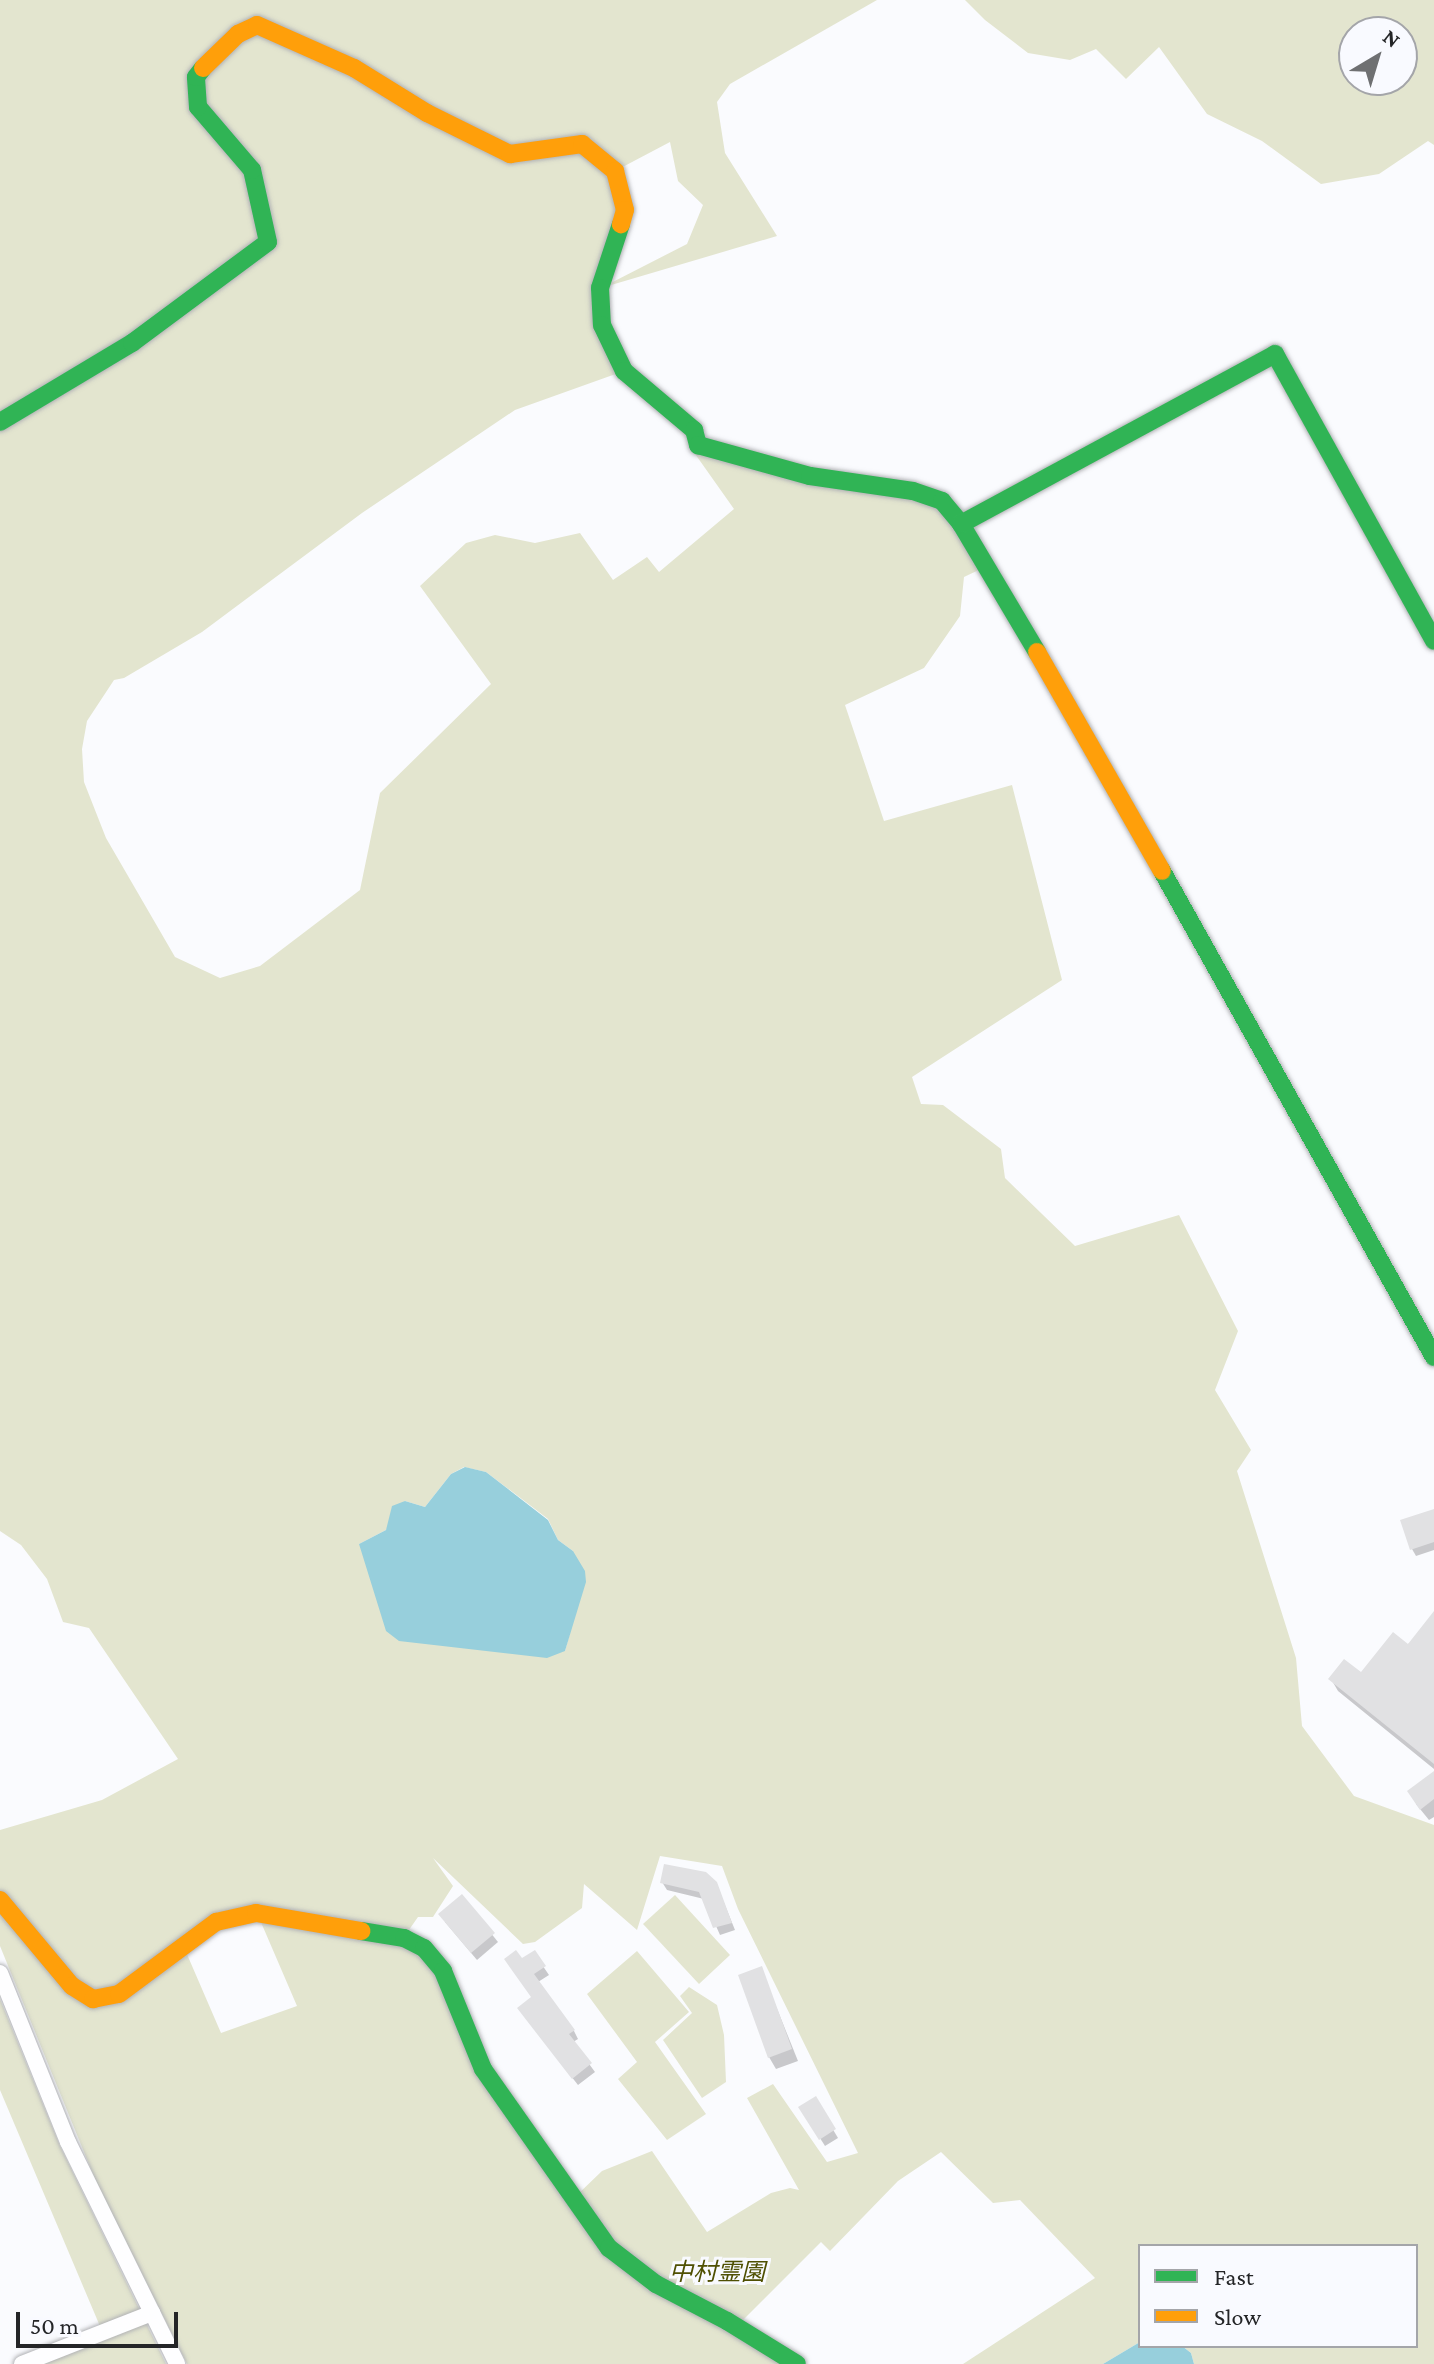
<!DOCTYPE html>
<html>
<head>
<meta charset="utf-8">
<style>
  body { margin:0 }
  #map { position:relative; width:1434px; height:2364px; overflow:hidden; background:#fafbfe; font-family:"Crimson Pro","Noto Sans JP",serif }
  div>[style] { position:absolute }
  .green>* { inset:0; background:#e3e5cf }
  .water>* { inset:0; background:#97cfdc }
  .shadow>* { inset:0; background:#0003 }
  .building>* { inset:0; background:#e1e1e3 }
  .roads { filter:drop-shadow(0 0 2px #b1b2b5) drop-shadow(0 0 2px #b1b2b5) }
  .street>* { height:16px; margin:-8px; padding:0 8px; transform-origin:8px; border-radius:8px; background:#fefeff }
  .fast>* { height:18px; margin:-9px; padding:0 9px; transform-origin:9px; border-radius:9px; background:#30b455 }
  .slow>* { height:18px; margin:-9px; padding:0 9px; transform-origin:9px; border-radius:9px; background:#ff9f0a }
  span { translate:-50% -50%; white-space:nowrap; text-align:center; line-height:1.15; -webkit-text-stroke:6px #f9faff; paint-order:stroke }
  .park-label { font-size:24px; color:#4f5003; font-style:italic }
  .legend { position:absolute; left:1138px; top:2244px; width:280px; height:104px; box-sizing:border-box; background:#f9faff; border:2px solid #a4a5a9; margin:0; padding:10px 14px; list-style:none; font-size:24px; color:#242527 }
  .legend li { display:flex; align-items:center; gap:16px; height:40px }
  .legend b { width:40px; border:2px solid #a4a5a9 }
  .north { position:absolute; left:1338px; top:16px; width:80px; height:80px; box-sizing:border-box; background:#f9faff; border:2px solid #a4a5a9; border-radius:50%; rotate:38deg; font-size:22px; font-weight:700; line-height:32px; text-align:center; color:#242527 }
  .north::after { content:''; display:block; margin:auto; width:28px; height:36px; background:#6f7072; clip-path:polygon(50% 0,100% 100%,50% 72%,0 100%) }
  .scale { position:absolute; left:16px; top:2312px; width:162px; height:36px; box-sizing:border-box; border:4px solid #242527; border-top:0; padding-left:10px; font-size:24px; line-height:28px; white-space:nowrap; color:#242527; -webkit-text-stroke:6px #f9faff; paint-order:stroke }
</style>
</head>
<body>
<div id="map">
  <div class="green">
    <div style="clip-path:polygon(evenodd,0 0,877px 0,730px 84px,717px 102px,725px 153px,777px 236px,601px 288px,624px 371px,515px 410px,362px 513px,202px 632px,124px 678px,114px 680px,87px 721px,82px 749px,84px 782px,106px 838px,175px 957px,220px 978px,260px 966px,360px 890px,380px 793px,491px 684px,420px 586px,466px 543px,495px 535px,535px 543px,580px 533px,613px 580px,647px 557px,659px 572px,734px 509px,693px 451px,942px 501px,985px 567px,964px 577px,960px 616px,924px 668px,845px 705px,884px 821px,1012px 785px,1062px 980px,912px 1077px,921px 1104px,943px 1105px,1001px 1149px,1005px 1178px,1075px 1246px,1179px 1215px,1238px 1331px,1215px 1390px,1251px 1450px,1237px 1471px,1296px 1658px,1302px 1726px,1354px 1796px,1434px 1825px,1434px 2364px,1194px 2364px,1191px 2353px,1182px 2346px,1416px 2346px,1416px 2246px,1140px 2246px,1140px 2342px,1103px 2364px,963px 2364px,1095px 2278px,1020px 2200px,993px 2203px,941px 2152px,898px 2181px,830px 2251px,821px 2242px,737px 2326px,797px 2364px,187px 2364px,95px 2179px,0 1946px,0 1830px,102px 1800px,178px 1759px,89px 1628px,63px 1622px,47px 1579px,21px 1545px,0 1531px,0 0,670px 142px,678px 181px,703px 205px,687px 244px,601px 288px,625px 210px,615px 171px,670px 142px,0 0,464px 1467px,486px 1472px,531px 1506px,548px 1519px,558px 1540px,573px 1551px,570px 1633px,565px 1651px,359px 1544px,386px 1530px,405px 1501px,425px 1507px,451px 1474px,464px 1467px,0 0,660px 1856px,722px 1866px,738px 1909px,858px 2153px,827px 2162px,773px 2084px,747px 2098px,799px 2190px,790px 2188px,771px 2193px,707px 2232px,652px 2151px,602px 2171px,575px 2197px,465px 2029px,443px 1971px,404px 1937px,418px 1917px,433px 1917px,453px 1886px,433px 1858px,523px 1944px,535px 1942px,582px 1908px,584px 1884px,637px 1930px,660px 1856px,0 0,257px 1913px,297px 2006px,221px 2033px,183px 1945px,257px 1913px)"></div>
    <div style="clip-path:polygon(evenodd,965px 0,1434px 0,1434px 145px,1428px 141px,1379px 174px,1321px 184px,1262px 141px,1207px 114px,1159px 47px,1126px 79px,1096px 49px,1070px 60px,1028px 53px,985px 20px,965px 0,1354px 32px,1402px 32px,1402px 80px,1354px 80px,1354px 32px)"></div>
    <div style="clip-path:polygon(675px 1895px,730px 1955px,699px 1984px,643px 1924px)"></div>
    <div style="clip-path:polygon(637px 1951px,689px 2012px,655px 2042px,706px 2114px,667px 2140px,618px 2079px,637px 2062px,587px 1994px)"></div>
    <div style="clip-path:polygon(689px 1987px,717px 2005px,724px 2035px,726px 2082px,702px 2098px,663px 2040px,692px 2013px,680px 1996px)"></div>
    <div style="clip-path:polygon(0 1999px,60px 2146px,166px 2364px,22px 2364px,102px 2331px,0 2090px)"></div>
  </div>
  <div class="water">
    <div style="clip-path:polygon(465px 1467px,486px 1472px,548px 1520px,558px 1540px,573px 1551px,585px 1571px,586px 1582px,565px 1651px,547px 1658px,399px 1641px,386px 1631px,359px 1544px,386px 1530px,392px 1506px,405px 1501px,425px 1507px,451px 1474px)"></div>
    <div style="clip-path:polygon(1140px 2342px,1140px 2346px,1182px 2346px,1191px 2353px,1194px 2364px,1103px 2364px)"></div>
  </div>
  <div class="shadow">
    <div style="clip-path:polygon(1434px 1511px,1434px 1550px,1416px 1556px,1412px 1549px)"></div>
    <div style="clip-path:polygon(1434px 1627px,1434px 1769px,1338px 1691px,1331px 1679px,1361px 1675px)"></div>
    <div style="clip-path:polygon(1434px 1773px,1434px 1817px,1429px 1820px,1416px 1804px)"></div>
    <div style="clip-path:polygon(662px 1882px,716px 1883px,735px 1930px,720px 1935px,704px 1899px,667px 1890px)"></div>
    <div style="clip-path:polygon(462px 1897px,498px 1942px,477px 1960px,445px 1922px)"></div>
    <div style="clip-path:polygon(534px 1953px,549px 1975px,538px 1982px,574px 2031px,578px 2039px,573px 2042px,595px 2072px,578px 2085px,524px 2016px,533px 1998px,522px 1961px)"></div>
    <div style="clip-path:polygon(761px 1969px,798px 2061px,776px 2069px,769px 2057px)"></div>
    <div style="clip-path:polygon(815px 2099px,838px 2138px,825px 2146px,801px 2108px)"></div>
  </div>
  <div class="building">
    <div style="clip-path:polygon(1434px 1509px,1434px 1542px,1410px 1550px,1400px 1520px)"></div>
    <div style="clip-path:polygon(1434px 1611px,1434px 1764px,1328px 1679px,1344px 1659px,1361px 1672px,1393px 1632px,1408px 1644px)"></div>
    <div style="clip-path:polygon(1434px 1771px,1434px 1799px,1420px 1810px,1407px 1791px)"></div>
    <div style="clip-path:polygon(664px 1864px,706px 1872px,717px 1882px,732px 1923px,713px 1928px,699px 1892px,660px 1883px)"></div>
    <div style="clip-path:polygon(462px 1894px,495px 1933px,471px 1953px,438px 1914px)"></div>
    <div style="clip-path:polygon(516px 1950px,522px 1958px,535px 1950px,546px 1966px,534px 1974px,575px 2030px,569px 2034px,592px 2063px,572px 2079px,517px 2008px,531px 1997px,504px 1959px)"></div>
    <div style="clip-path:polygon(762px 1966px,792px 2049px,768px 2058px,738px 1975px)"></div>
    <div style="clip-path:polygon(816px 2096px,836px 2129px,819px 2140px,798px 2107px)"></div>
  </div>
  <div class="roads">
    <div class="street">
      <div style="left:0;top:1973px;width:182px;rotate:68.1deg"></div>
      <div style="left:68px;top:2142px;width:247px;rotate:63.8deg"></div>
      <div style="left:22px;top:2364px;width:140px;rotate:-21.4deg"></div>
    </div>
    <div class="fast">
      <div style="left:621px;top:224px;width:67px;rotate:108.2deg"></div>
      <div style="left:600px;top:288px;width:37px;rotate:87deg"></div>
      <div style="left:602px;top:325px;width:51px;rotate:64.4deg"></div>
      <div style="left:624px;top:371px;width:92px;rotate:40.1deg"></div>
      <div style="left:694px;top:430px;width:16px;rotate:75deg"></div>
      <div style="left:698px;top:445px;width:116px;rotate:15.5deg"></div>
      <div style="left:810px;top:476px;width:104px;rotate:8.3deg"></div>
      <div style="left:913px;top:491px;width:31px;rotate:19deg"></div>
      <div style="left:942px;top:501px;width:30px;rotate:50deg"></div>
      <div style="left:961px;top:524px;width:149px;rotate:59.3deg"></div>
      <div style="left:0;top:422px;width:154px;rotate:-30.9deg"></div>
      <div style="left:132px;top:343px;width:169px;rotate:-36.6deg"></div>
      <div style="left:268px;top:242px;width:74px;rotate:-102.5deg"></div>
      <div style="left:252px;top:170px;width:83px;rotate:-130.6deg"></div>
      <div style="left:198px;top:107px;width:30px;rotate:-94deg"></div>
      <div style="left:196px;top:77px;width:11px;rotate:-52deg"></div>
      <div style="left:961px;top:524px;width:357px;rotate:-28.4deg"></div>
      <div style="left:1275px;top:354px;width:328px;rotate:61deg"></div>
      <div style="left:1162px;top:871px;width:557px;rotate:60.77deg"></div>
      <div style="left:361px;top:1931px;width:44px;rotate:9.2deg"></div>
      <div style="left:404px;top:1938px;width:22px;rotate:27deg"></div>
      <div style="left:424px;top:1948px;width:30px;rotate:50deg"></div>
      <div style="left:443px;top:1971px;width:106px;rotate:67.8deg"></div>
      <div style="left:483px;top:2069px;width:219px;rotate:54.9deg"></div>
      <div style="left:609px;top:2248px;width:59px;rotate:37.5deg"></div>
      <div style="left:656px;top:2284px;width:80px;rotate:27.5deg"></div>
      <div style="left:727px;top:2321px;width:82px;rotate:31.6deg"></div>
    </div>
    <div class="slow">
      <div style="left:203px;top:68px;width:49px;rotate:-44.2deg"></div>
      <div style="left:238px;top:34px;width:21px;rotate:-25deg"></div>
      <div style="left:257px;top:25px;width:106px;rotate:23.9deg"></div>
      <div style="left:354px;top:68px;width:86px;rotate:31.7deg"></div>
      <div style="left:427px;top:113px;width:93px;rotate:26.3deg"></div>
      <div style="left:510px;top:154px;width:73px;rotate:-7.9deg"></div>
      <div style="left:582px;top:144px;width:43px;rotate:39.3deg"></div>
      <div style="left:615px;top:171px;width:40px;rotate:75.6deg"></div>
      <div style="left:625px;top:210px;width:15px;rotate:106deg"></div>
      <div style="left:1037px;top:652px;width:252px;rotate:60.3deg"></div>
      <div style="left:0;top:1900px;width:112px;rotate:50.1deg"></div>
      <div style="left:72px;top:1986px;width:25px;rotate:32deg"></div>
      <div style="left:93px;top:1999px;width:26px;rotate:-11deg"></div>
      <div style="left:119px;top:1994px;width:121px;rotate:-36.6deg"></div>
      <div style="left:216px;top:1922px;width:41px;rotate:-12.7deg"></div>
      <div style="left:256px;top:1913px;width:107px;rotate:9.7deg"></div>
    </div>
  </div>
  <div class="park-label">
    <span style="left:717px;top:2272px">中村霊園</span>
  </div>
  <ul class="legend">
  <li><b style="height:10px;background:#30b455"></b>Fast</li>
  <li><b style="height:10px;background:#ff9f0a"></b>Slow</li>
  </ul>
  <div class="north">N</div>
  <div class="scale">50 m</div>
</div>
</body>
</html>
